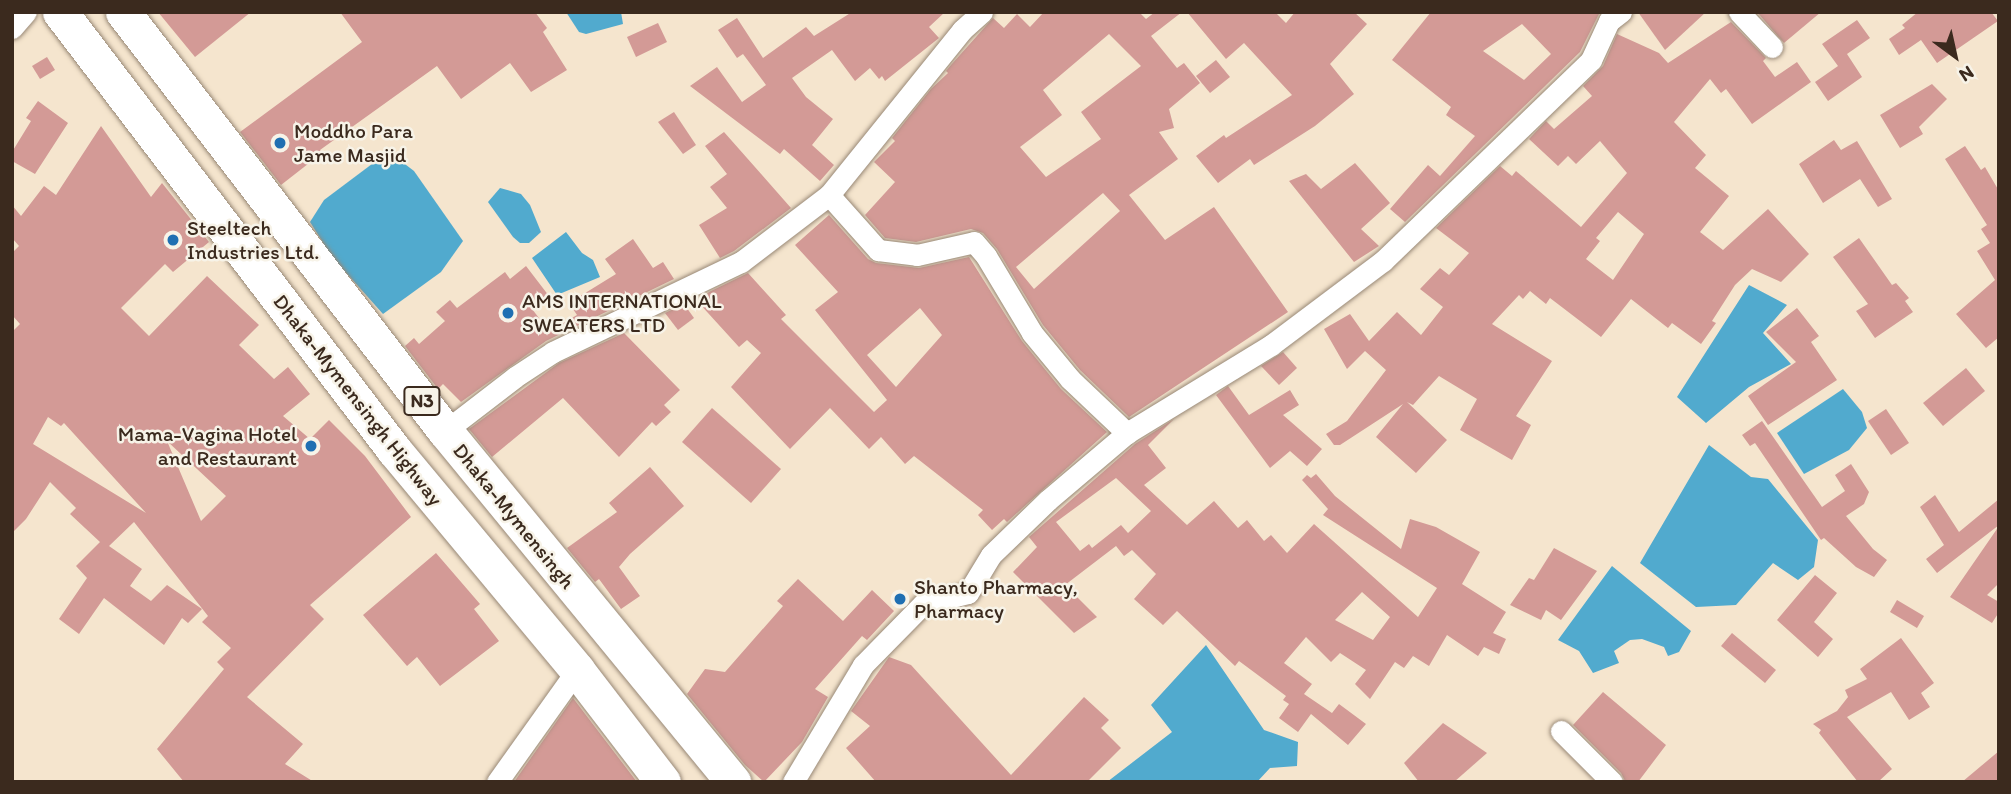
<!DOCTYPE html>
<html>
<head>
<meta charset="utf-8">
<style>
  body { margin:0 }
  #map { position:relative; width:2011px; height:794px; overflow:hidden; background:#f5e5ce; font-family:Itim,sans-serif }
  div>[style] { position:absolute }
  .water>* { inset:0; background:#51aace }
  .building>* { inset:0; background:#d39a96 }
  .roads { filter:drop-shadow(0 0 2px #988876) drop-shadow(0 0 2px #988876) }
  .minor>* { height:21px; margin:-10.5px; padding:0 10.5px; transform-origin:10.5px; border-radius:10.5px; background:#fff }
  .trunk>* { height:35px; margin:-17.5px; padding:0 17.5px; transform-origin:17.5px; border-radius:17.5px; background:#fff }
  .dots>* { width:19px; height:19px; translate:-50% -50%; box-sizing:border-box; border:4px solid #f7f3e8; border-radius:50% }
  span { translate:-50% -50%; white-space:nowrap; text-align:center; line-height:1.15; -webkit-text-stroke:5px #f7f3e8; paint-order:stroke }
  .shield-label span { padding:2px 5px; background:#f7f3e8; border:2px solid; border-radius:5px; -webkit-text-stroke-width:0 }
  .shield-label { font-size:19px; color:#3b2a1e; font-weight:700 }
  .poi-label { font-size:21px; color:#3b2a1e }
  .left { translate:0 -50%; text-align:left }
  .right { translate:-100% -50%; text-align:right }
  .street-label { font-size:21px; color:#3b2a1e }
  .frame { position:absolute; inset:0; border:14px solid #3b2a1e; pointer-events:none }
  .north { position:absolute; left:1920px; top:21px; width:70px; height:70px; -webkit-text-stroke:5px #f7f3e8; paint-order:stroke; rotate:147deg; font-size:19px; font-weight:700; line-height:28px; text-align:center; color:#3b2a1e }
  .north::after { content:''; display:block; margin:auto; width:24px; height:32px; background:#3b2a1e; clip-path:polygon(50% 0,100% 100%,50% 72%,0 100%) }
</style>
</head>
<body>
<div id="map">
  <div class="water">
    <div style="clip-path:polygon(566px 12px,621px 12px,623px 24px,586px 34px,579px 32px)"></div>
    <div style="clip-path:polygon(393px 155px,414px 171px,463px 241px,441px 272px,383px 314px,332px 257px,310px 222px,324px 200px,372px 164px)"></div>
    <div style="clip-path:polygon(500px 188px,521px 194px,530px 205px,541px 232px,529px 243px,520px 243px,513px 237px,488px 202px)"></div>
    <div style="clip-path:polygon(566px 232px,582px 253px,593px 260px,600px 277px,557px 295px,532px 258px)"></div>
    <div style="clip-path:polygon(1749px 285px,1787px 305px,1763px 333px,1791px 364px,1749px 387px,1706px 423px,1677px 397px)"></div>
    <div style="clip-path:polygon(1843px 389px,1862px 412px,1867px 428px,1849px 450px,1804px 474px,1777px 433px)"></div>
    <div style="clip-path:polygon(1709px 445px,1751px 477px,1768px 479px,1818px 540px,1814px 567px,1798px 580px,1773px 563px,1736px 605px,1696px 607px,1640px 563px)"></div>
    <div style="clip-path:polygon(1612px 566px,1691px 631px,1679px 652px,1668px 656px,1664px 647px,1642px 639px,1630px 640px,1614px 651px,1619px 663px,1593px 673px,1579px 651px,1558px 640px)"></div>
    <div style="clip-path:polygon(1206px 645px,1264px 730px,1298px 742px,1297px 766px,1270px 768px,1257px 782px,1107px 782px,1172px 732px,1151px 705px)"></div>
  </div>
  <div class="building">
    <div style="clip-path:polygon(158px 12px,251px 12px,195px 57px)"></div>
    <div style="clip-path:polygon(340px 12px,535px 12px,547px 28px,543px 32px,567px 70px,531px 92px,510px 63px,461px 99px,437px 66px,320px 150px,322px 153px,281px 185px,240px 132px,362px 42px)"></div>
    <div style="clip-path:polygon(852px 12px,945px 12px,929px 27px,939px 38px,885px 81px,882px 76px,879px 79px,870px 68px,855px 81px,832px 50px,792px 78px,806px 97px,833px 119px,812px 145px,834px 165px,820px 181px,784px 149px,780px 154px,690px 86px,717px 67px,742px 102px,766px 85px,743px 54px,737px 58px,718px 30px,737px 18px,763px 58px,806px 27px,814px 36px)"></div>
    <div style="clip-path:polygon(evenodd,1044px 12px,1139px 12px,1146px 19px,1155px 12px,1182px 12px,1151px 36px,1177px 68px,1184px 63px,1200px 83px,1169px 109px,1174px 128px,1159px 132px,1178px 159px,1129px 195px,1165px 240px,1214px 207px,1288px 312px,1129px 417px,1080px 370px,1043px 325px,997px 249px,983px 233px,971px 229px,916px 242px,885px 238px,865px 215px,895px 182px,874px 162px,895px 141px,892px 138px,931px 89px,948px 73px,946px 71px,951px 65px,993px 18px,1004px 28px,1017px 14px,1030px 27px,1044px 12px,1109px 34px,1141px 66px,1081px 112px,1101px 139px,1046px 177px,1020px 147px,1062px 115px,1043px 90px,1109px 34px,1044px 12px,1103px 193px,1120px 211px,1034px 289px,1016px 267px,1103px 193px)"></div>
    <div style="clip-path:polygon(1187px 12px,1275px 12px,1286px 23px,1295px 12px,1354px 12px,1367px 24px,1330px 64px,1354px 94px,1315px 126px,1254px 165px,1250px 159px,1218px 183px,1196px 156px,1224px 135px,1226px 138px,1292px 95px,1244px 43px,1226px 59px)"></div>
    <div style="clip-path:polygon(evenodd,1431px 12px,1600px 12px,1580px 52px,1405px 222px,1390px 209px,1428px 165px,1440px 176px,1475px 136px,1446px 115px,1451px 107px,1392px 60px,1431px 12px,1522px 24px,1551px 54px,1524px 80px,1483px 51px,1522px 24px)"></div>
    <div style="clip-path:polygon(1638px 12px,1706px 12px,1665px 50px)"></div>
    <div style="clip-path:polygon(1757px 12px,1821px 12px,1784px 43px)"></div>
    <div style="clip-path:polygon(1918px 12px,1991px 12px,1998px 21px,1937px 63px,1921px 40px,1899px 55px,1889px 39px,1905px 28px,1902px 25px)"></div>
    <div style="clip-path:polygon(1857px 20px,1870px 38px,1847px 54px,1862px 77px,1828px 101px,1815px 82px,1838px 66px,1822px 44px)"></div>
    <div style="clip-path:polygon(evenodd,1731px 22px,1766px 58px,1763px 61px,1775px 77px,1797px 62px,1811px 82px,1752px 124px,1726px 89px,1721px 93px,1710px 79px,1674px 122px,1706px 155px,1695px 168px,1729px 196px,1700px 232px,1723px 250px,1768px 209px,1809px 254px,1781px 282px,1752px 269px,1735px 285px,1712px 321px,1716px 323px,1701px 344px,1672px 323px,1668px 328px,1631px 299px,1601px 337px,1550px 298px,1546px 304px,1530px 291px,1523px 299px,1519px 295px,1492px 324px,1552px 361px,1516px 416px,1531px 425px,1512px 460px,1460px 430px,1477px 399px,1439px 376px,1413px 405px,1407px 402px,1447px 440px,1416px 473px,1376px 437px,1403px 404px,1340px 445px,1334px 445px,1326px 434px,1347px 421px,1386px 370px,1365px 351px,1347px 369px,1324px 329px,1350px 314px,1369px 341px,1397px 312px,1421px 335px,1443px 307px,1420px 289px,1440px 268px,1449px 275px,1469px 253px,1436px 228px,1500px 166px,1512px 176px,1516px 171px,1581px 227px,1627px 173px,1600px 141px,1576px 164px,1568px 156px,1558px 166px,1529px 139px,1546px 121px,1554px 129px,1592px 96px,1583px 86px,1603px 66px,1617px 34px,1659px 53px,1668px 63px,1731px 22px,1618px 212px,1644px 234px,1613px 280px,1586px 259px,1600px 241px,1596px 238px,1618px 212px)"></div>
    <div style="clip-path:polygon(658px 23px,667px 42px,636px 57px,627px 37px)"></div>
    <div style="clip-path:polygon(47px 57px,55px 70px,40px 79px,32px 66px)"></div>
    <div style="clip-path:polygon(1216px 60px,1230px 77px,1210px 93px,1196px 76px)"></div>
    <div style="clip-path:polygon(1932px 84px,1947px 99px,1919px 127px,1923px 134px,1900px 148px,1880px 115px)"></div>
    <div style="clip-path:polygon(38px 101px,68px 123px,35px 174px,12px 161px,12px 152px,31px 121px,26px 118px)"></div>
    <div style="clip-path:polygon(674px 112px,696px 145px,683px 154px,658px 122px)"></div>
    <div style="clip-path:polygon(evenodd,101px 126px,151px 197px,162px 183px,209px 242px,173px 272px,165px 264px,121px 308px,149px 336px,207px 276px,259px 325px,239px 345px,274px 379px,288px 367px,310px 394px,283px 416px,310px 439px,329px 420px,365px 456px,411px 517px,310px 605px,324px 619px,247px 697px,303px 744px,285px 764px,314px 782px,184px 782px,157px 749px,224px 669px,217px 662px,231px 648px,202px 622px,208px 616px,134px 522px,109px 546px,142px 569px,130px 586px,151px 601px,167px 585px,202px 609px,188px 623px,182px 618px,164px 645px,104px 598px,79px 634px,59px 619px,87px 578px,76px 566px,100px 542px,70px 514px,76px 508px,50px 482px,26px 519px,12px 533px,12px 332px,20px 324px,12px 315px,12px 253px,19px 246px,12px 238px,12px 205px,21px 216px,44px 186px,56px 195px,101px 126px,48px 417px,61px 426px,64px 423px,146px 513px,33px 444px,48px 417px,101px 126px,167px 441px,226px 496px,201px 521px,167px 441px)"></div>
    <div style="clip-path:polygon(724px 132px,791px 208px,734px 251px,720px 258px,699px 225px,727px 208px,710px 187px,727px 174px,705px 146px)"></div>
    <div style="clip-path:polygon(1834px 140px,1841px 150px,1857px 141px,1892px 199px,1878px 207px,1860px 179px,1823px 203px,1799px 164px)"></div>
    <div style="clip-path:polygon(1965px 146px,1981px 170px,1985px 167px,1999px 191px,1999px 337px,1986px 348px,1956px 314px,1995px 280px,1977px 251px,1990px 243px,1981px 229px,1987px 225px,1945px 159px)"></div>
    <div style="clip-path:polygon(1355px 163px,1390px 203px,1361px 229px,1379px 246px,1354px 262px,1289px 181px,1306px 174px,1321px 189px)"></div>
    <div style="clip-path:polygon(evenodd,829px 215px,868px 259px,876px 263px,919px 268px,969px 257px,1022px 341px,1061px 389px,1107px 432px,1007px 522px,1004px 519px,992px 530px,978px 515px,983px 510px,914px 456px,905px 464px,881px 437px,869px 449px,830px 408px,790px 449px,731px 387px,761px 353px,747px 340px,739px 347px,698px 302px,709px 292px,748px 273px,786px 315px,781px 319px,874px 412px,887px 400px,815px 310px,838px 292px,795px 245px,829px 215px,920px 308px,942px 335px,896px 387px,867px 355px,920px 308px)"></div>
    <div style="clip-path:polygon(1859px 238px,1892px 285px,1896px 283px,1909px 298px,1905px 301px,1913px 312px,1875px 338px,1856px 311px,1868px 304px,1833px 257px)"></div>
    <div style="clip-path:polygon(633px 239px,653px 268px,663px 262px,674px 279px,546px 341px,461px 402px,443px 384px,438px 389px,405px 346px,414px 338px,419px 344px,445px 321px,436px 312px,450px 300px,457px 308px,505px 272px,510px 279px,526px 266px,549px 296px,532px 309px,549px 331px,577px 315px,569px 303px,616px 274px,605px 259px)"></div>
    <div style="clip-path:polygon(684px 304px,694px 318px,678px 330px,665px 313px)"></div>
    <div style="clip-path:polygon(1797px 308px,1819px 336px,1811px 342px,1837px 380px,1768px 425px,1748px 396px,1796px 362px,1766px 332px)"></div>
    <div style="clip-path:polygon(624px 333px,680px 390px,664px 405px,671px 412px,656px 426px,652px 422px,619px 457px,563px 398px,492px 457px,469px 429px,559px 363px)"></div>
    <div style="clip-path:polygon(1283px 352px,1297px 368px,1279px 385px,1261px 366px)"></div>
    <div style="clip-path:polygon(1966px 368px,1985px 391px,1943px 426px,1923px 403px)"></div>
    <div style="clip-path:polygon(1228px 386px,1249px 415px,1290px 390px,1299px 405px,1283px 415px,1322px 449px,1307px 466px,1290px 451px,1270px 468px,1216px 395px)"></div>
    <div style="clip-path:polygon(712px 408px,781px 469px,751px 503px,682px 442px)"></div>
    <div style="clip-path:polygon(1886px 409px,1909px 443px,1891px 455px,1868px 421px)"></div>
    <div style="clip-path:polygon(evenodd,1174px 419px,1148px 445px,1166px 468px,1144px 485px,1187px 525px,1214px 501px,1238px 528px,1247px 520px,1264px 541px,1271px 535px,1287px 553px,1314px 524px,1418px 617px,1437px 588px,1323px 515px,1328px 509px,1302px 480px,1307px 475px,1311px 478px,1316px 474px,1335px 496px,1401px 549px,1410px 519px,1436px 527px,1480px 552px,1462px 584px,1506px 612px,1493px 633px,1506px 639px,1499px 654px,1484px 647px,1478px 656px,1447px 635px,1429px 666px,1413px 656px,1404px 668px,1395px 662px,1370px 699px,1355px 684px,1366px 670px,1340px 653px,1331px 662px,1306px 637px,1284px 663px,1312px 684px,1304px 694px,1332px 713px,1339px 704px,1366px 724px,1348px 745px,1311px 714px,1298px 732px,1279px 718px,1289px 704px,1283px 700px,1286px 696px,1239px 661px,1235px 666px,1177px 611px,1163px 625px,1134px 599px,1156px 574px,1132px 550px,1124px 556px,1116px 546px,1065px 585px,1097px 617px,1074px 633px,1013px 572px,1037px 547px,1029px 537px,1135px 444px,1174px 419px,1116px 478px,1151px 511px,1128px 533px,1121px 525px,1092px 548px,1089px 544px,1080px 551px,1056px 522px,1116px 478px,1174px 419px,1362px 592px,1390px 617px,1373px 640px,1335px 620px,1362px 592px)"></div>
    <div style="clip-path:polygon(1762px 421px,1822px 507px,1845px 491px,1835px 475px,1851px 464px,1869px 492px,1864px 504px,1846px 516px,1873px 549px,1887px 560px,1874px 577px,1856px 567px,1824px 538px,1821px 540px,1755px 443px,1750px 446px,1742px 435px)"></div>
    <div style="clip-path:polygon(650px 467px,684px 506px,630px 554px,619px 567px,640px 596px,621px 609px,599px 579px,595px 582px,567px 548px,617px 512px,609px 503px)"></div>
    <div style="clip-path:polygon(1935px 495px,1959px 532px,1999px 499px,1999px 525px,1937px 573px,1926px 559px,1944px 545px,1920px 507px)"></div>
    <div style="clip-path:polygon(1999px 526px,1999px 583px,1987px 595px,1999px 602px,1999px 612px,1992px 623px,1950px 597px)"></div>
    <div style="clip-path:polygon(1554px 548px,1597px 571px,1561px 620px,1546px 610px,1541px 620px,1510px 605px,1529px 578px,1534px 580px)"></div>
    <div style="clip-path:polygon(436px 553px,480px 604px,474px 609px,499px 641px,440px 686px,417px 657px,407px 666px,363px 615px)"></div>
    <div style="clip-path:polygon(1815px 575px,1837px 593px,1814px 622px,1833px 639px,1818px 657px,1777px 620px)"></div>
    <div style="clip-path:polygon(798px 579px,843px 621px,872px 590px,894px 611px,867px 640px,862px 636px,815px 689px,828px 697px,802px 742px,764px 782px,745px 765px,687px 694px,705px 669px,725px 672px,783px 606px,777px 601px)"></div>
    <div style="clip-path:polygon(1897px 600px,1924px 616px,1917px 628px,1890px 612px)"></div>
    <div style="clip-path:polygon(1732px 633px,1776px 670px,1765px 683px,1721px 646px)"></div>
    <div style="clip-path:polygon(1901px 638px,1934px 683px,1921px 693px,1930px 707px,1909px 720px,1891px 692px,1847px 717px,1892px 769px,1878px 782px,1858px 782px,1819px 733px,1821px 730px,1813px 724px,1837px 711px,1848px 697px,1845px 690px,1867px 679px,1860px 669px)"></div>
    <div style="clip-path:polygon(889px 657px,911px 665px,1011px 775px,1084px 697px,1109px 720px,1101px 728px,1121px 748px,1087px 782px,876px 782px,846px 748px,870px 726px,851px 711px)"></div>
    <div style="clip-path:polygon(1603px 692px,1666px 745px,1638px 782px,1625px 781px,1621px 773px,1573px 725px)"></div>
    <div style="clip-path:polygon(573px 698px,592px 723px,637px 782px,514px 782px)"></div>
    <div style="clip-path:polygon(1443px 723px,1487px 753px,1454px 782px,1419px 782px,1404px 763px)"></div>
    <div style="clip-path:polygon(1999px 751px,1999px 782px,1962px 782px)"></div>
  </div>
  <div class="roads">
    <div class="minor">
      <div style="left:1739px;top:12px;width:48px;rotate:46.7deg"></div>
      <div style="left:12px;top:28px;width:21px;rotate:-49deg"></div>
      <div style="left:829px;top:195px;width:74px;rotate:48.3deg"></div>
      <div style="left:878px;top:250px;width:39px;rotate:7deg"></div>
      <div style="left:917px;top:255px;width:58px;rotate:-12.8deg"></div>
      <div style="left:974px;top:242px;width:18px;rotate:49deg"></div>
      <div style="left:986px;top:256px;width:90px;rotate:59.1deg"></div>
      <div style="left:1032px;top:333px;width:60px;rotate:50.4deg"></div>
      <div style="left:1070px;top:379px;width:79px;rotate:43.5deg"></div>
      <div style="left:445px;top:431px;width:88px;rotate:-37.6deg"></div>
      <div style="left:515px;top:377px;width:45px;rotate:-33.3deg"></div>
      <div style="left:553px;top:352px;width:208px;rotate:-25.6deg"></div>
      <div style="left:741px;top:262px;width:111px;rotate:-37.3deg"></div>
      <div style="left:829px;top:195px;width:212px;rotate:-51.1deg"></div>
      <div style="left:962px;top:30px;width:27px;rotate:-42deg"></div>
      <div style="left:1561px;top:731px;width:72px;rotate:45deg"></div>
      <div style="left:497px;top:782px;width:138px;rotate:-54.5deg"></div>
      <div style="left:793px;top:782px;width:136px;rotate:-59.1deg"></div>
      <div style="left:863px;top:665px;width:86px;rotate:-45.5deg"></div>
      <div style="left:923px;top:604px;width:46px;rotate:-13.7deg"></div>
      <div style="left:968px;top:593px;width:44px;rotate:-58.8deg"></div>
      <div style="left:991px;top:555px;width:79px;rotate:-44deg"></div>
      <div style="left:1048px;top:500px;width:104px;rotate:-40.3deg"></div>
      <div style="left:1127px;top:433px;width:169px;rotate:-31.4deg"></div>
      <div style="left:1271px;top:345px;width:140px;rotate:-36.9deg"></div>
      <div style="left:1383px;top:261px;width:289px;rotate:-44deg"></div>
      <div style="left:1591px;top:60px;width:43px;rotate:-65.2deg"></div>
      <div style="left:1609px;top:21px;width:15px;rotate:-37deg"></div>
    </div>
    <div class="trunk">
      <div style="left:60px;top:12px;width:551px;rotate:52.67deg"></div>
      <div style="left:394px;top:450px;width:286px;rotate:50.2deg"></div>
      <div style="left:577px;top:670px;width:141px;rotate:52.5deg"></div>
      <div style="left:123px;top:12px;width:528px;rotate:52.46deg"></div>
      <div style="left:445px;top:431px;width:454px;rotate:50.6deg"></div>
    </div>
  </div>
  <div class="dots">
    <div style="left:280px;top:143px;background:#1f6fb2"></div>
    <div style="left:173px;top:240px;background:#1f6fb2"></div>
    <div style="left:508px;top:313px;background:#1f6fb2"></div>
    <div style="left:311px;top:446px;background:#1f6fb2"></div>
    <div style="left:900px;top:599px;background:#1f6fb2"></div>
  </div>
  <div class="shield-label">
    <span style="left:422px;top:401px">N3</span>
  </div>
  <div class="poi-label">
    <span class="left" style="left:294px;top:143px">Moddho Para<br>Jame Masjid</span>
    <span class="left" style="left:187px;top:240px">Steeltech<br>Industries Ltd.</span>
    <span class="left" style="left:522px;top:313px">AMS INTERNATIONAL<br>SWEATERS LTD</span>
    <span class="right" style="left:297px;top:446px">Mama-Vagina Hotel<br>and Restaurant</span>
    <span class="left" style="left:914px;top:599px">Shanto Pharmacy,<br>Pharmacy</span>
  </div>
  <div class="street-label">
    <span style="left:358px;top:400px;rotate:52deg">Dhaka-Mymensingh Highway</span>
    <span style="left:514px;top:516px;rotate:51deg">Dhaka-Mymensingh</span>
  </div>
  <div class="frame"></div>
  <div class="north">N</div>
</div>
</body>
</html>
